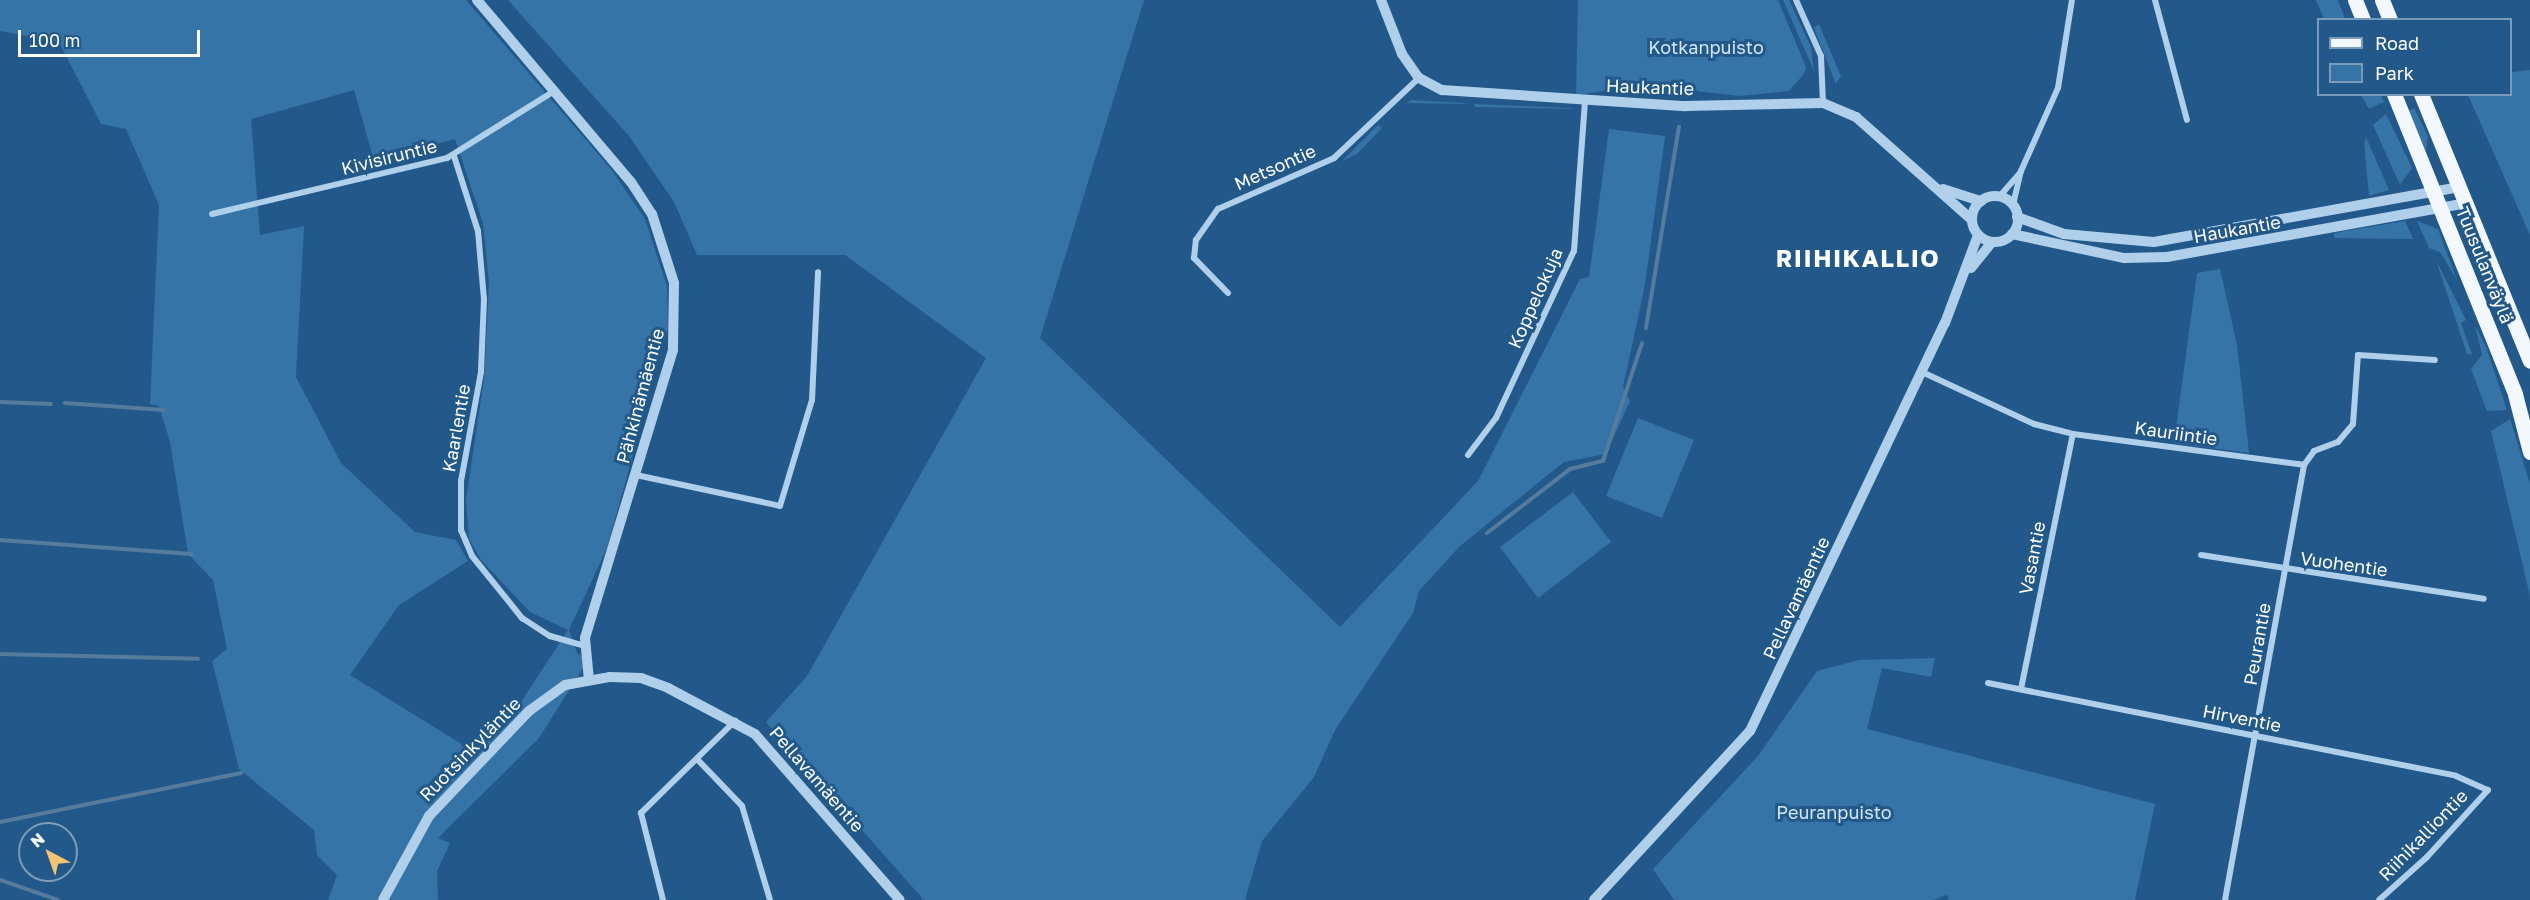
<!DOCTYPE html>
<html>
<head>
<meta charset="utf-8">
<style>
  body { margin:0 }
  #map { position:relative; width:2530px; height:900px; overflow:hidden; background:#22598a; font-family:"Golos Text",sans-serif }
  div>[style] { position:absolute }
  .green>* { inset:0; background:#3673a7 }
  .stream>* { height:4px; margin:-2px; padding:0 2px; transform-origin:2px; border-radius:2px; background:#557b9d }
  .minor>* { height:6px; margin:-3px; padding:0 3px; transform-origin:3px; border-radius:3px; background:#afcfea }
  .tertiary>* { height:10px; margin:-5px; padding:0 5px; transform-origin:5px; border-radius:5px; background:#afcfea }
  .tertiary>.ring { margin:-5px; padding:0; box-sizing:content-box; background:none; border:10px solid #afcfea; border-radius:50% }
  .primary>* { height:15px; margin:-7.5px; padding:0 7.5px; transform-origin:7.5px; border-radius:7.5px; background:#f3f8fe }
  span { translate:-50% -50%; white-space:nowrap; text-align:center; line-height:1.15; -webkit-text-stroke:6px #22598a; paint-order:stroke }
  .park-label { font-size:18px; color:#d3e7f8 }
  .street-label { font-size:18px; color:#fff }
  .district-label { font-size:24px; color:#fff; font-weight:700; letter-spacing:1.5px }
  .legend { position:absolute; left:2317px; top:18px; width:195px; height:78px; box-sizing:border-box; background:#22598a; border:2px solid #7a9bb9; margin:0; padding:8px 10px; list-style:none; font-size:18px; color:#fff }
  .legend li { display:flex; align-items:center; gap:12px; height:30px }
  .legend b { width:30px; border:2px solid #7a9bb9 }
  .north { position:absolute; left:18px; top:822px; width:60px; height:60px; box-sizing:border-box; background:#22598a; border:2px solid #7a9bb9; border-radius:50%; rotate:319deg; font-size:16px; font-weight:700; line-height:24px; text-align:center; color:#fff }
  .north::after { content:''; display:block; margin:auto; width:21px; height:27px; background:#f6c471; clip-path:polygon(50% 0,100% 100%,50% 72%,0 100%) }
  .scale { position:absolute; left:18px; top:30px; width:182px; height:27px; box-sizing:border-box; border:3px solid #fff; border-top:0; padding-left:8px; font-size:18px; line-height:21px; white-space:nowrap; color:#fff; -webkit-text-stroke:4px #22598a; paint-order:stroke }
</style>
</head>
<body>
<div id="map">
  <div class="green">
    <div style="clip-path:polygon(evenodd,0 0,466px 0,611px 169px,645px 219px,667px 286px,668px 328px,607px 548px,569px 630px,577px 653px,588px 660px,539px 738px,438px 838px,450px 843px,437px 871px,438px 900px,328px 900px,337px 875px,317px 855px,314px 830px,239px 769px,212px 661px,227px 649px,213px 580px,188px 554px,170px 442px,159px 406px,150px 404px,159px 205px,126px 129px,101px 124px,59px 42px,0 31px,0 0,354px 90px,374px 161px,455px 139px,483px 223px,489px 284px,484px 379px,466px 500px,469px 539px,481px 560px,530px 612px,568px 630px,521px 702px,476px 753px,350px 675px,399px 605px,468px 561px,456px 540px,415px 532px,341px 463px,296px 377px,304px 226px,260px 235px,251px 119px,354px 90px)"></div>
    <div style="clip-path:polygon(508px 0,1144px 0,1040px 338px,1340px 627px,1478px 481px,1580px 279px,1589px 277px,1609px 129px,1665px 136px,1645px 285px,1623px 387px,1630px 401px,1606px 454px,1564px 462px,1460px 546px,1419px 591px,1413px 613px,1335px 730px,1314px 777px,1262px 841px,1245px 900px,924px 900px,766px 722px,807px 676px,986px 358px,845px 255px,697px 255px,674px 202px,629px 136px)"></div>
    <div style="clip-path:polygon(1578px 0,1778px 0,1806px 67px,1804px 74px,1789px 91px,1739px 96px,1644px 85px,1576px 95px)"></div>
    <div style="clip-path:polygon(1783px 0,1789px 0,1811px 47px,1814px 71px)"></div>
    <div style="clip-path:polygon(2316px 0,2338px 0,2345px 19px,2324px 19px)"></div>
    <div style="clip-path:polygon(1819px 24px,1841px 76px,1836px 84px,1814px 28px)"></div>
    <div style="clip-path:polygon(2530px 70px,2530px 235px,2468px 95px,2510px 94px,2511px 72px)"></div>
    <div style="clip-path:polygon(2361px 95px,2381px 95px,2384px 102px,2369px 109px)"></div>
    <div style="clip-path:polygon(1411px 100px,1464px 103px,1466px 104px,1407px 103px)"></div>
    <div style="clip-path:polygon(1474px 104px,1570px 108px,1572px 109px,1475px 107px)"></div>
    <div style="clip-path:polygon(2414px 108px,2428px 136px,2426px 151px,2408px 111px)"></div>
    <div style="clip-path:polygon(2386px 114px,2412px 168px,2400px 185px,2373px 125px)"></div>
    <div style="clip-path:polygon(1378px 125px,1382px 128px,1357px 154px,1342px 161px)"></div>
    <div style="clip-path:polygon(2366px 137px,2389px 190px,2369px 196px,2364px 143px)"></div>
    <div style="clip-path:polygon(2405px 221px,2413px 239px,2334px 238px,2334px 233px)"></div>
    <div style="clip-path:polygon(2417px 221px,2438px 229px,2457px 280px,2440px 252px,2429px 248px)"></div>
    <div style="clip-path:polygon(2436px 260px,2466px 320px,2461px 323px,2472px 354px,2467px 354px)"></div>
    <div style="clip-path:polygon(2220px 269px,2237px 345px,2249px 453px,2174px 443px,2197px 273px)"></div>
    <div style="clip-path:polygon(2475px 325px,2486px 347px,2507px 410px,2487px 411px,2471px 369px,2482px 355px)"></div>
    <div style="clip-path:polygon(1638px 418px,1694px 440px,1662px 518px,1606px 496px)"></div>
    <div style="clip-path:polygon(2510px 419px,2530px 484px,2530px 596px,2491px 431px)"></div>
    <div style="clip-path:polygon(1573px 492px,1611px 542px,1538px 598px,1500px 547px)"></div>
    <div style="clip-path:polygon(1935px 658px,1931px 677px,1882px 668px,1867px 729px,2155px 804px,2135px 900px,1949px 900px,1947px 895px,1933px 900px,1674px 900px,1653px 869px,1758px 756px,1817px 671px,1859px 660px)"></div>
  </div>
  <div class="stream">
    <div style="left:1646px;top:328px;width:204px;rotate:-80.7deg"></div>
    <div style="left:0;top:402px;width:51px;rotate:2.2deg"></div>
    <div style="left:65px;top:403px;width:99px;rotate:4deg"></div>
    <div style="left:1487px;top:533px;width:105px;rotate:-37.6deg"></div>
    <div style="left:1570px;top:469px;width:34px;rotate:-14deg"></div>
    <div style="left:1603px;top:461px;width:124px;rotate:-71.7deg"></div>
    <div style="left:0;top:540px;width:192px;rotate:4.2deg"></div>
    <div style="left:0;top:654px;width:198px;rotate:1.4deg"></div>
    <div style="left:0;top:822px;width:246px;rotate:-11.5deg"></div>
    <div style="left:0;top:880px;width:61px;rotate:19deg"></div>
  </div>
  <div class="minor">
    <div style="left:1796px;top:0;width:61px;rotate:65.9deg"></div>
    <div style="left:1821px;top:56px;width:47px;rotate:87.6deg"></div>
    <div style="left:2155px;top:0;width:124px;rotate:75.1deg"></div>
    <div style="left:454px;top:156px;width:79px;rotate:72.3deg"></div>
    <div style="left:478px;top:231px;width:68px;rotate:85deg"></div>
    <div style="left:484px;top:299px;width:73px;rotate:92.4deg"></div>
    <div style="left:481px;top:372px;width:111px;rotate:100.4deg"></div>
    <div style="left:461px;top:481px;width:49px;rotate:90deg"></div>
    <div style="left:461px;top:530px;width:28px;rotate:67deg"></div>
    <div style="left:472px;top:556px;width:80px;rotate:51.1deg"></div>
    <div style="left:522px;top:618px;width:33px;rotate:33deg"></div>
    <div style="left:550px;top:636px;width:37px;rotate:16deg"></div>
    <div style="left:1999px;top:197px;width:33px;rotate:-49deg"></div>
    <div style="left:2013px;top:205px;width:35px;rotate:-77deg"></div>
    <div style="left:2021px;top:171px;width:91px;rotate:-66deg"></div>
    <div style="left:2058px;top:88px;width:89px;rotate:-81deg"></div>
    <div style="left:212px;top:214px;width:242px;rotate:-13.4deg"></div>
    <div style="left:447px;top:158px;width:128px;rotate:-32deg"></div>
    <div style="left:1228px;top:293px;width:49px;rotate:-134.2deg"></div>
    <div style="left:1194px;top:258px;width:18px;rotate:-84deg"></div>
    <div style="left:1196px;top:240px;width:38px;rotate:-55deg"></div>
    <div style="left:1218px;top:209px;width:127px;rotate:-23.7deg"></div>
    <div style="left:1334px;top:158px;width:117px;rotate:-43.3deg"></div>
    <div style="left:1922px;top:372px;width:123px;rotate:24.9deg"></div>
    <div style="left:2034px;top:424px;width:40px;rotate:14.4deg"></div>
    <div style="left:2073px;top:434px;width:233px;rotate:7.6deg"></div>
    <div style="left:1468px;top:455px;width:46px;rotate:-52.9deg"></div>
    <div style="left:1496px;top:418px;width:184px;rotate:-65deg"></div>
    <div style="left:1574px;top:251px;width:149px;rotate:-85.8deg"></div>
    <div style="left:636px;top:475px;width:147px;rotate:12.1deg"></div>
    <div style="left:780px;top:506px;width:111px;rotate:-73.2deg"></div>
    <div style="left:812px;top:400px;width:128px;rotate:-87.3deg"></div>
    <div style="left:2201px;top:555px;width:286px;rotate:8.8deg"></div>
    <div style="left:1988px;top:683px;width:477px;rotate:11.2deg"></div>
    <div style="left:2456px;top:776px;width:35px;rotate:24deg"></div>
    <div style="left:2488px;top:790px;width:91px;rotate:132.3deg"></div>
    <div style="left:2427px;top:857px;width:64px;rotate:138.1deg"></div>
    <div style="left:2021px;top:689px;width:260px;rotate:-78.5deg"></div>
    <div style="left:697px;top:759px;width:65px;rotate:46.2deg"></div>
    <div style="left:742px;top:806px;width:98px;rotate:73.4deg"></div>
    <div style="left:663px;top:900px;width:90px;rotate:-104.2deg"></div>
    <div style="left:641px;top:813px;width:132px;rotate:-44.4deg"></div>
    <div style="left:2225px;top:900px;width:442px;rotate:-79.7deg"></div>
    <div style="left:2304px;top:465px;width:17px;rotate:-54deg"></div>
    <div style="left:2314px;top:451px;width:26px;rotate:-21deg"></div>
    <div style="left:2338px;top:442px;width:23px;rotate:-50deg"></div>
    <div style="left:2353px;top:424px;width:69px;rotate:-85.9deg"></div>
    <div style="left:2358px;top:355px;width:77px;rotate:3.7deg"></div>
  </div>
  <div class="tertiary">
    <div style="left:477px;top:0;width:238px;rotate:49.8deg"></div>
    <div style="left:631px;top:182px;width:38px;rotate:57deg"></div>
    <div style="left:652px;top:214px;width:72px;rotate:72.3deg"></div>
    <div style="left:674px;top:283px;width:67px;rotate:90.9deg"></div>
    <div style="left:673px;top:350px;width:301px;rotate:107deg"></div>
    <div style="left:585px;top:638px;width:42px;rotate:84.6deg"></div>
    <div style="left:1381px;top:0;width:58px;rotate:68.7deg"></div>
    <div style="left:1402px;top:54px;width:29px;rotate:55deg"></div>
    <div style="left:1419px;top:78px;width:26px;rotate:28deg"></div>
    <div style="left:1442px;top:90px;width:244px;rotate:3.8deg"></div>
    <div style="left:1685px;top:106px;width:138px;rotate:-1.2deg"></div>
    <div style="left:1823px;top:103px;width:36px;rotate:23deg"></div>
    <div style="left:1856px;top:117px;width:154px;rotate:41.6deg"></div>
    <div style="left:1943px;top:189px;width:40px;rotate:18deg"></div>
    <div class="ring" style="left:1972px;top:196px;width:36px;height:36px"></div>
    <div style="left:2017px;top:217px;width:50px;rotate:19.9deg"></div>
    <div style="left:2064px;top:234px;width:90px;rotate:5.1deg"></div>
    <div style="left:2154px;top:242px;width:312px;rotate:-10.2deg"></div>
    <div style="left:2012px;top:234px;width:115px;rotate:12.1deg"></div>
    <div style="left:2124px;top:258px;width:43px;rotate:-1.3deg"></div>
    <div style="left:2167px;top:257px;width:305px;rotate:-10.2deg"></div>
    <div style="left:1971px;top:268px;width:33px;rotate:-51deg"></div>
    <div style="left:383px;top:900px;width:96px;rotate:-61.3deg"></div>
    <div style="left:429px;top:816px;width:145px;rotate:-46.4deg"></div>
    <div style="left:529px;top:711px;width:44px;rotate:-35.8deg"></div>
    <div style="left:565px;top:685px;width:46px;rotate:-10.1deg"></div>
    <div style="left:610px;top:677px;width:31px;rotate:2deg"></div>
    <div style="left:641px;top:678px;width:29px;rotate:20deg"></div>
    <div style="left:668px;top:688px;width:98px;rotate:27.9deg"></div>
    <div style="left:755px;top:734px;width:220px;rotate:48.9deg"></div>
    <div style="left:1594px;top:900px;width:230px;rotate:-47.3deg"></div>
    <div style="left:1750px;top:731px;width:452px;rotate:-64.5deg"></div>
    <div style="left:1945px;top:323px;width:94px;rotate:-69.4deg"></div>
  </div>
  <div class="primary">
    <div style="left:2355px;top:0;width:22px;rotate:68deg"></div>
    <div style="left:2382px;top:0;width:22px;rotate:68deg"></div>
    <div style="left:2394px;top:94px;width:323px;rotate:68deg"></div>
    <div style="left:2515px;top:394px;width:60px;rotate:75.5deg"></div>
    <div style="left:2421px;top:94px;width:288px;rotate:67.8deg"></div>
  </div>
  <div class="park-label">
    <span style="left:1706px;top:47px">Kotkanpuisto</span>
    <span style="left:1834px;top:812px">Peuranpuisto</span>
  </div>
  <div class="street-label">
    <span style="left:1650px;top:87px;rotate:2deg">Haukantie</span>
    <span style="left:389px;top:157px;rotate:-14deg">Kivisiruntie</span>
    <span style="left:1275px;top:167px;rotate:-24deg">Metsontie</span>
    <span style="left:2237px;top:229px;rotate:-10deg">Haukantie</span>
    <span style="left:2485px;top:265px;rotate:68deg">Tuusulanväylä</span>
    <span style="left:1535px;top:298px;rotate:-66deg">Koppelokuja</span>
    <span style="left:640px;top:396px;rotate:-75deg">Pähkinämäentie</span>
    <span style="left:456px;top:428px;rotate:-80deg">Kaarlentie</span>
    <span style="left:2176px;top:433px;rotate:8deg">Kauriintie</span>
    <span style="left:2032px;top:558px;rotate:-79deg">Vasantie</span>
    <span style="left:2344px;top:564px;rotate:8deg">Vuohentie</span>
    <span style="left:1796px;top:598px;rotate:-65deg">Pellavamäentie</span>
    <span style="left:2257px;top:644px;rotate:-80deg">Peurantie</span>
    <span style="left:2242px;top:718px;rotate:11deg">Hirventie</span>
    <span style="left:470px;top:749px;rotate:-46deg">Ruotsinkyläntie</span>
    <span style="left:817px;top:779px;rotate:49deg">Pellavamäentie</span>
    <span style="left:2423px;top:835px;rotate:-46deg">Riihikalliontie</span>
  </div>
  <div class="district-label">
    <span style="left:1858px;top:258px">RIIHIKALLIO</span>
  </div>
  <ul class="legend">
  <li><b style="height:8px;background:#f3f8fe"></b>Road</li>
  <li><b style="height:16px;background:#3673a7"></b>Park</li>
  </ul>
  <div class="north">N</div>
  <div class="scale">100 m</div>
</div>
</body>
</html>
